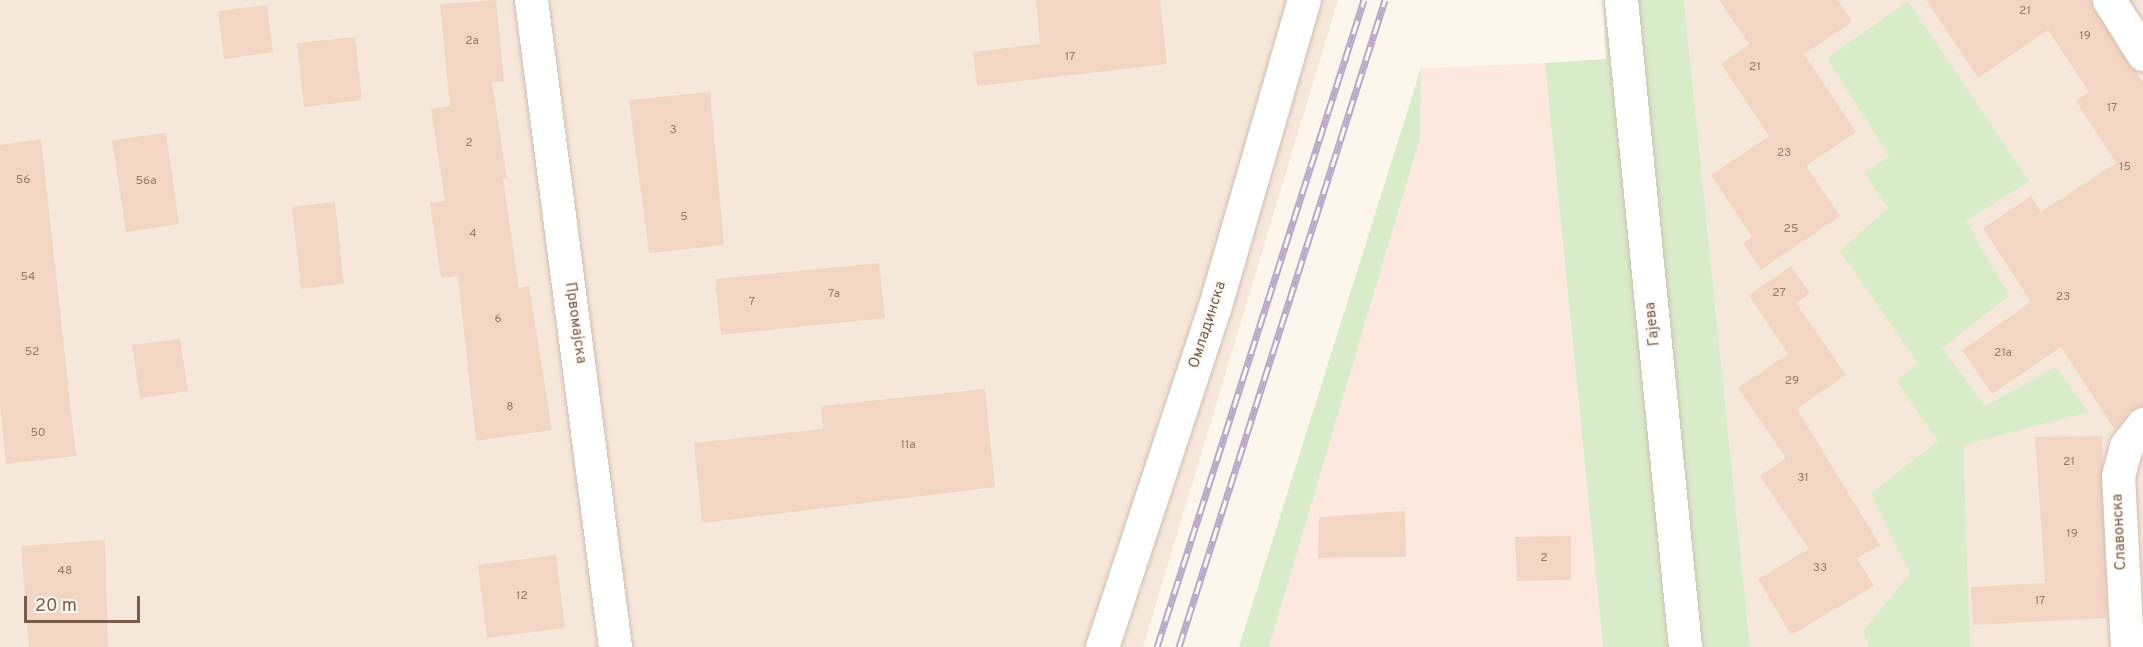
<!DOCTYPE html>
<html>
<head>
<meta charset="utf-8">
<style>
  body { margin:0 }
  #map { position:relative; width:2143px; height:647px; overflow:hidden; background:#fdf6ec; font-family:Overpass,sans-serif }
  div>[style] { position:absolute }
  .residential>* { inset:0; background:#f5e8da }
  .commercial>* { inset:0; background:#fde8e0 }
  .green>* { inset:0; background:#d8ecc9 }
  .building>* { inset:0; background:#f3d5c3 }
  .roads { filter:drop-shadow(0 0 2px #d1beb0) drop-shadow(0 0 2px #d1beb0) }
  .minor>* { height:33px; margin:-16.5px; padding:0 16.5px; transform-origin:16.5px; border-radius:16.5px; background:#fff }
  .rail>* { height:7px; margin-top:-3.5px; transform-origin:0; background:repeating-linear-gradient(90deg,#fffaf3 0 14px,#b9a8c9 0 28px); box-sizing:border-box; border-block:2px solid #b9a8c9 }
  span { translate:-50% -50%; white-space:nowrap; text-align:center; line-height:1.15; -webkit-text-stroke:4.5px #fffaf3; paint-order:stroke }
  .number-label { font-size:12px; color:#987a6a }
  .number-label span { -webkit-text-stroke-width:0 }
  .street-label { font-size:15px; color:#7a5c4d }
  .scale { position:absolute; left:24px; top:596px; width:116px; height:27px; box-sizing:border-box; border:3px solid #7a5c4d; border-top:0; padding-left:8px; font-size:18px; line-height:21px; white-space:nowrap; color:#7a5c4d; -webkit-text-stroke:4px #fffaf3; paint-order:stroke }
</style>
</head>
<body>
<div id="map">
  <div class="residential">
    <div style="clip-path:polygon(0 0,1338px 0,1143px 647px,0 647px)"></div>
    <div style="clip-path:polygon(1684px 0,2143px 0,2143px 647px,1750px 647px)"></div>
  </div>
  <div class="commercial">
    <div style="clip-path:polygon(1545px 63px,1603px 647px,1269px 647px,1420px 138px,1421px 68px)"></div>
  </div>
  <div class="green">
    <div style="clip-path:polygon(1603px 0,1684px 0,1750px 647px,1603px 647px,1545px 63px,1606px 59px)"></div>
    <div style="clip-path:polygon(1908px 1px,2029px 181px,1966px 221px,2009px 296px,1942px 348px,1985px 406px,2056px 367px,2088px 412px,1963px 445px,1970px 647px,1869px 647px,1863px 631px,1910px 574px,1871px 493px,1938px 441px,1897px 381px,1918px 363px,1840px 251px,1888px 208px,1864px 173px,1889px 156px,1827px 58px)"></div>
    <div style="clip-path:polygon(1421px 68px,1420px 138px,1269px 647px,1239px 647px)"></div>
  </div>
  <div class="building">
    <div style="clip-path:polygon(496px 0,504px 81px,492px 82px,507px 179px,503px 179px,519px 288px,529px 286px,552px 430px,476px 441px,458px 276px,441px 278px,430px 203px,445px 201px,431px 109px,450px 106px,440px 4px)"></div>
    <div style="clip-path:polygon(1036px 0,1160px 0,1167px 64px,977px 86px,973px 52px,1040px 44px)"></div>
    <div style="clip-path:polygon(1719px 0,1838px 0,1852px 22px,1804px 54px,1856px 132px,1806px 166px,1840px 216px,1761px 270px,1743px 243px,1752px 237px,1711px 175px,1769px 136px,1721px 64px,1749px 44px)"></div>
    <div style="clip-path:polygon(1926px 0,2090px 0,2143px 82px,2143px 406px,2129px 412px,2115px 430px,2061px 347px,1992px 394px,1962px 350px,2031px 302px,1983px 228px,2031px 196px,2041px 212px,2116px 163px,2076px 101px,2089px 92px,2048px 30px,1978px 78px)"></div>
    <div style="clip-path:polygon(267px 5px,273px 52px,224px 59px,218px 11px)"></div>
    <div style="clip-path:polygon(355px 37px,362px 100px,304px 107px,297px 43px)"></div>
    <div style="clip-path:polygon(710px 92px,724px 245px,649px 253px,629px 100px)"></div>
    <div style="clip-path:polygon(166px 133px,179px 224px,126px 232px,112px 140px)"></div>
    <div style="clip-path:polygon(41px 139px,76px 456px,6px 464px,0 404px,0 145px)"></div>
    <div style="clip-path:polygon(335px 202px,344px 284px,301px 289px,292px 207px)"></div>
    <div style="clip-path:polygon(879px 263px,885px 318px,721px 335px,715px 279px)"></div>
    <div style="clip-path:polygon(1791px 266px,1810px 294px,1796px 303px,1846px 375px,1797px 409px,1880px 545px,1857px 558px,1874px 586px,1791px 635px,1758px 579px,1809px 549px,1760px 476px,1786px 458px,1738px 388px,1788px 354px,1749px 295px)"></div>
    <div style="clip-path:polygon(180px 339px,188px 391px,140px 398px,132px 345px)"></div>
    <div style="clip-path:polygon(985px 389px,995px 487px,702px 523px,694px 443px,823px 429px,821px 406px)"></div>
    <div style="clip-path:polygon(2102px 436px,2107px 618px,1973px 625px,1971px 587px,2045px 583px,2035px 437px)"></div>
    <div style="clip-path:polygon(1405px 511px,1406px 557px,1318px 558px,1319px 517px)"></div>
    <div style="clip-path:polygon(1571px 536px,1571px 580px,1517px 581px,1515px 537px)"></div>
    <div style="clip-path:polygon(105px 540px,108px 647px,29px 647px,21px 546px)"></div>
    <div style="clip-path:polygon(556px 555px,565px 628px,487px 638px,478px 565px)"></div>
  </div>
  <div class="roads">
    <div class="minor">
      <div style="left:531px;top:0;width:652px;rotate:82.6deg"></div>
      <div style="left:1621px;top:0;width:650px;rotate:84.35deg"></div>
      <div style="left:2109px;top:0;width:64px;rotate:57.8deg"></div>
      <div style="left:1102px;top:647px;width:356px;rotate:-71.7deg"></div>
      <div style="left:1214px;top:309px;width:322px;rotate:-73.8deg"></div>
      <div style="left:2127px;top:647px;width:171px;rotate:-93deg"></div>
      <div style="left:2118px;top:476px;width:31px;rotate:-75deg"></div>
      <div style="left:2126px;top:446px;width:28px;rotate:-52deg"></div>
    </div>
  </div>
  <div class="rail">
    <div style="left:1157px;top:647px;width:679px;rotate:-72.26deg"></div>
    <div style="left:1179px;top:647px;width:679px;rotate:-72.34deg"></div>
  </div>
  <div class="number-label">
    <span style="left:2025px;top:12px">21</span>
    <span style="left:2085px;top:37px">19</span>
    <span style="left:472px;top:42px">2a</span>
    <span style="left:1070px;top:58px">17</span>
    <span style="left:1755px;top:68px">21</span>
    <span style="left:2112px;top:109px">17</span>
    <span style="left:673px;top:131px">3</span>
    <span style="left:469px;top:144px">2</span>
    <span style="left:1784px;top:154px">23</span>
    <span style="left:2125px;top:168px">15</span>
    <span style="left:23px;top:181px">56</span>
    <span style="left:146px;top:182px">56a</span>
    <span style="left:684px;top:218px">5</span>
    <span style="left:1791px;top:230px">25</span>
    <span style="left:473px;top:235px">4</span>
    <span style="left:28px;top:278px">54</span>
    <span style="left:1779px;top:294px">27</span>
    <span style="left:834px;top:295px">7a</span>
    <span style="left:2063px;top:298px">23</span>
    <span style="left:752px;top:303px">7</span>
    <span style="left:498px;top:320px">6</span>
    <span style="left:32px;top:353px">52</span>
    <span style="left:2003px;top:354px">21a</span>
    <span style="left:1792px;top:382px">29</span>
    <span style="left:510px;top:408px">8</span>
    <span style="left:38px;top:434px">50</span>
    <span style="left:908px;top:446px">11a</span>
    <span style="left:2069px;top:463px">21</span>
    <span style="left:1803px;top:479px">31</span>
    <span style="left:2072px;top:535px">19</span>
    <span style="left:1544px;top:559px">2</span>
    <span style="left:1820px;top:569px">33</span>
    <span style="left:65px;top:572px">48</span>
    <span style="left:522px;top:597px">12</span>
    <span style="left:2040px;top:602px">17</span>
  </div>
  <div class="street-label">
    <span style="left:575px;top:323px;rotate:82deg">Првомајска</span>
    <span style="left:1653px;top:324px;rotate:-96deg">Гајева</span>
    <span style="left:1208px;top:325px;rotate:-72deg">Омладинска</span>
    <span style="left:2120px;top:532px;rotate:-93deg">Славонска</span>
  </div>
  <div class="scale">20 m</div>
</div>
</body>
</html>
